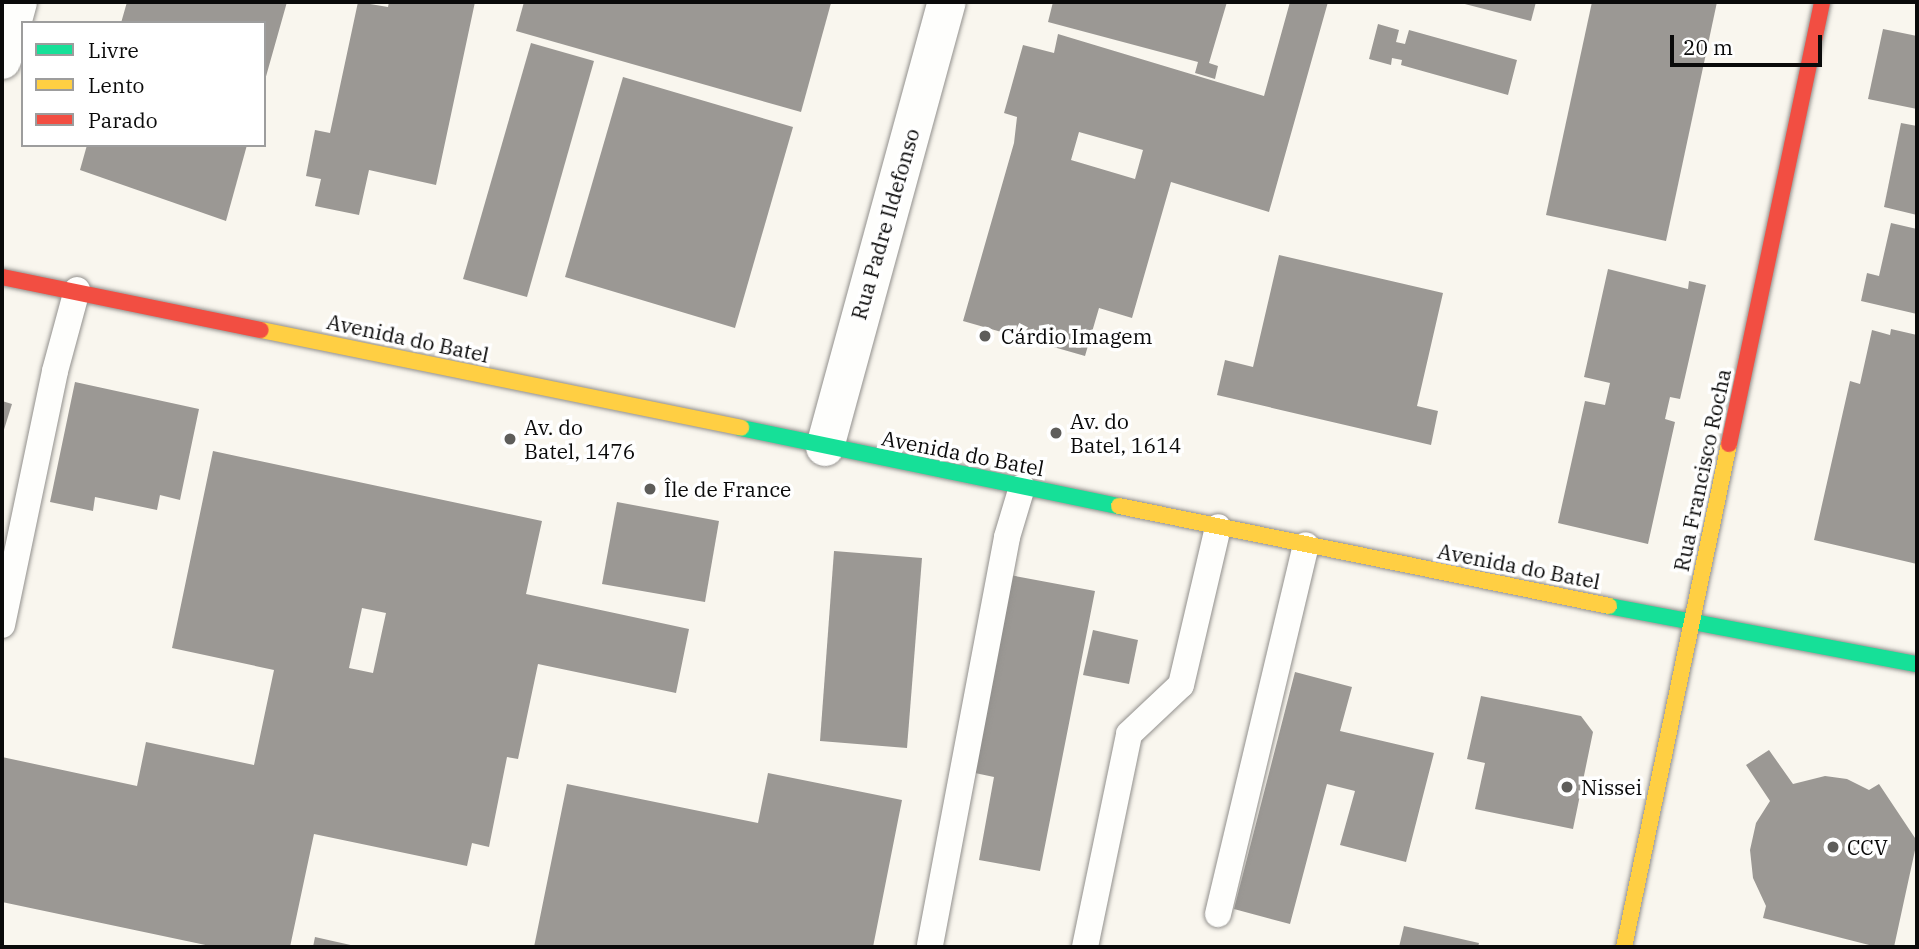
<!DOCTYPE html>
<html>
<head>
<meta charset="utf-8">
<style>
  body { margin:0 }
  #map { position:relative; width:1919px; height:949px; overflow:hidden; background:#f9f6ee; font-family:"IBM Plex Serif",serif }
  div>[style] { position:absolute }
  .building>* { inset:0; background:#9b9894 }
  .roads { filter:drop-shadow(0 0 2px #92908d) drop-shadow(0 0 2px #92908d) }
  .lane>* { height:26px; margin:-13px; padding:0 13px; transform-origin:13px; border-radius:13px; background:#fefefc }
  .street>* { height:38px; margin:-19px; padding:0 19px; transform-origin:19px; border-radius:19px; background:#fefefc }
  .fast>* { height:16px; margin:-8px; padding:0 8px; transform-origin:8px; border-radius:8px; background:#16e098 }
  .slow>* { height:16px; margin:-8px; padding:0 8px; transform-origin:8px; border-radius:8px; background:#ffcf43 }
  .jam>* { height:16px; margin:-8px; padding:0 8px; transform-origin:8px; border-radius:8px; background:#f24e42 }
  .dots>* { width:19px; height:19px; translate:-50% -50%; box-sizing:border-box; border:4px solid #fff; border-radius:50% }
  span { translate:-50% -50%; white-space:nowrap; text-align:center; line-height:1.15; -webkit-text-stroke:7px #fff; paint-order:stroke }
  .street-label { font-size:21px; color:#0a0a0a }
  .poi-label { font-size:21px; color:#0a0a0a }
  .left { translate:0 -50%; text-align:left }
  .frame { position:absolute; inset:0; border:4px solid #0a0a0a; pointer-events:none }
  .legend { position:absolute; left:21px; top:21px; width:245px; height:126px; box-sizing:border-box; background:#fff; border:2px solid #9d9d9d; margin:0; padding:9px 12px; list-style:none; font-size:21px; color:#0a0a0a }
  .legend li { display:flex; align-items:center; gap:14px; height:35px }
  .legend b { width:35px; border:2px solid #9d9d9d }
  .scale { position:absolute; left:1670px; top:35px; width:152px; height:32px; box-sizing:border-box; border:4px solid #0a0a0a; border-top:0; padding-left:9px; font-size:21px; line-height:24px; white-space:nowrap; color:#0a0a0a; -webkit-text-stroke:5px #fff; paint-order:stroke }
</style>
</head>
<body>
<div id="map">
  <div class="building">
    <div style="clip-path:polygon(127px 2px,287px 2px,265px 80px,264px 23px,121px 23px)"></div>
    <div style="clip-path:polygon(358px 2px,388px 7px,389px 2px,475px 2px,436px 185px,369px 170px,359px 215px,315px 206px,321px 179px,306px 176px,315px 130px,330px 133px)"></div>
    <div style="clip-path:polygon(524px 2px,828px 2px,831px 3px,801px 112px,516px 31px)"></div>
    <div style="clip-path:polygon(1053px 2px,1227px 2px,1209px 63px,1218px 66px,1215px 79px,1195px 73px,1198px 62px,1048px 22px)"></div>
    <div style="clip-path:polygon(evenodd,1290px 2px,1328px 2px,1269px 212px,1171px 182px,1132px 318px,1099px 308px,1085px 356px,963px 321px,1014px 143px,1017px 117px,1004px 113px,1023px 45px,1054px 53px,1058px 34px,1264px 96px,1290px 2px,1079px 132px,1143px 150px,1135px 179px,1071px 160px,1079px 132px)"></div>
    <div style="clip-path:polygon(1457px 2px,1536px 2px,1531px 21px)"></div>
    <div style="clip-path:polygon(1592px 2px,1717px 2px,1666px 241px,1546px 215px)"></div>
    <div style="clip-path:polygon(1378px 24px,1399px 30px,1396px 42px,1405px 44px,1409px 30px,1517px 60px,1508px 95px,1401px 65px,1402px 60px,1392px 58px,1391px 65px,1369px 59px)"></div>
    <div style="clip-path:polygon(1883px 29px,1917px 36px,1917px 109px,1868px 99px)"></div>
    <div style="clip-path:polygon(531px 43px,594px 61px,527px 297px,463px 279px)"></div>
    <div style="clip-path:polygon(623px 77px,793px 127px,735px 328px,565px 277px)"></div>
    <div style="clip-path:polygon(1901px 123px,1917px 126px,1917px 215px,1884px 207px)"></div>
    <div style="clip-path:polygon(87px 145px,247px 145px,226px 221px,80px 170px)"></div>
    <div style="clip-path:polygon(1891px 223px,1917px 229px,1917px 314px,1861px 301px,1867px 273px,1879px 276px)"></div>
    <div style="clip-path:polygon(1279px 255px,1443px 293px,1417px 406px,1438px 411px,1431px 445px,1217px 395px,1225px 360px,1253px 367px)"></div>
    <div style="clip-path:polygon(1608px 269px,1688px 289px,1689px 281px,1706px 285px,1680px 399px,1670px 397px,1665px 419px,1675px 422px,1648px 544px,1558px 523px,1585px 401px,1605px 405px,1610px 383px,1584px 377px)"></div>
    <div style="clip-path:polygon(1891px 329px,1917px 335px,1917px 564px,1814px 540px,1850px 381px,1860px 384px,1872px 330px,1890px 335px)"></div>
    <div style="clip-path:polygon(75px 382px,199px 409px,180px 500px,160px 495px,157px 510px,95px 497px,93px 511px,50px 502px)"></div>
    <div style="clip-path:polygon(2px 401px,12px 404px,2px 436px)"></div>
    <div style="clip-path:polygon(evenodd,213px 451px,542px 521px,526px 594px,689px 629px,676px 693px,538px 664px,518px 759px,507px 757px,489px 847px,472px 843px,467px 866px,314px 834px,290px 947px,215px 947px,2px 902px,2px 757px,137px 786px,146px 742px,254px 765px,274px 670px,172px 648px,213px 451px,362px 608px,386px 613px,373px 673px,349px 668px,362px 608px)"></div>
    <div style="clip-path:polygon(617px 502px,719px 521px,705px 602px,602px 584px)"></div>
    <div style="clip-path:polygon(834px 551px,922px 558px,907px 748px,820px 741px)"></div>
    <div style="clip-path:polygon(1010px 575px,1095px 591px,1040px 871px,979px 860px,994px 777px,975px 773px)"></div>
    <div style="clip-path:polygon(1093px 630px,1138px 640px,1129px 684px,1083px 675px)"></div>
    <div style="clip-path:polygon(1295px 672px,1352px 687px,1340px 731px,1434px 753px,1406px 862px,1340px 845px,1355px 791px,1327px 784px,1290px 924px,1234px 909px)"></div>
    <div style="clip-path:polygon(1481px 696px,1581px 716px,1593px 732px,1573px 829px,1475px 809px,1485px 763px,1467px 759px)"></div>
    <div style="clip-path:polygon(1769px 750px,1793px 784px,1825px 776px,1847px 779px,1869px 790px,1879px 784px,1917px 841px,1894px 947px,1877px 947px,1763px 918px,1766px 906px,1753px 878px,1750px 850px,1756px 823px,1770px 801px,1746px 765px)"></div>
    <div style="clip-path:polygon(768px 773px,902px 800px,873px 947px,534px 947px,567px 784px,758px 823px)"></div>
    <div style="clip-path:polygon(1404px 926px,1479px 943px,1478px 947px,1399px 947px)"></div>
    <div style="clip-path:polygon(315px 937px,355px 946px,355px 947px,313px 947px)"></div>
  </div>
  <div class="roads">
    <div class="lane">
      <div style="left:2px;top:625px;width:259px;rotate:-78.2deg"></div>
      <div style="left:55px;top:371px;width:84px;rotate:-74.8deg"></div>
      <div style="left:1218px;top:914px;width:379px;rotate:-76.6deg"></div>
      <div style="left:930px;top:945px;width:415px;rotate:-79.3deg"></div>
      <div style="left:1007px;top:537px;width:52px;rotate:-73.3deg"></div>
      <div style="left:1085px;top:947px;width:217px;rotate:-78.3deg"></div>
      <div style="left:1129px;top:734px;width:71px;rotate:-43.3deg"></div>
      <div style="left:1181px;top:685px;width:162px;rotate:-76.8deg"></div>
    </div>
    <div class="street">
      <div style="left:2px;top:60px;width:60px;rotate:-74.6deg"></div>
      <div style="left:825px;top:447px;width:461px;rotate:-74.7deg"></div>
    </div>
    <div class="fast">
      <div style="left:741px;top:428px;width:386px;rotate:11.7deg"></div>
      <div style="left:1609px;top:606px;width:313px;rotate:10.7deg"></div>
    </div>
    <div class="slow">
      <div style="left:261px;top:330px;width:490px;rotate:11.5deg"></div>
      <div style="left:1119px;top:506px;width:500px;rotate:11.53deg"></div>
      <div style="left:1624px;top:947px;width:514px;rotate:-78.21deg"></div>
    </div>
    <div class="jam">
      <div style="left:2px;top:277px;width:264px;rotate:11.6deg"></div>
      <div style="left:1729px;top:444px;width:452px;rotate:-78.1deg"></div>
    </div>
  </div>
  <div class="dots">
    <div style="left:985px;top:336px;background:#5e5d5a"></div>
    <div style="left:1056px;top:433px;background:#5e5d5a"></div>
    <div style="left:510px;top:439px;background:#5e5d5a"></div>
    <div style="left:650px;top:489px;background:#5e5d5a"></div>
    <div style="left:1567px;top:787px;background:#5e5d5a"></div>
    <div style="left:1833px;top:847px;background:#5e5d5a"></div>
  </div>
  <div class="street-label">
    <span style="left:885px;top:224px;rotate:-74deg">Rua Padre Ildefonso</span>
    <span style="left:408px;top:338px;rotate:12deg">Avenida do Batel</span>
    <span style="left:963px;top:453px;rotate:11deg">Avenida do Batel</span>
    <span style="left:1702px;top:470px;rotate:-78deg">Rua Francisco Rocha</span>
    <span style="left:1519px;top:566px;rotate:11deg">Avenida do Batel</span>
  </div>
  <div class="poi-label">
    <span class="left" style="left:1001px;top:336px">Cárdio Imagem</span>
    <span class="left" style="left:1070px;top:433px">Av. do<br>Batel, 1614</span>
    <span class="left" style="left:524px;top:439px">Av. do<br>Batel, 1476</span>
    <span class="left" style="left:664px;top:489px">Île de France</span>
    <span class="left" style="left:1581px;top:787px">Nissei</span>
    <span class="left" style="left:1847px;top:847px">CCV</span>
  </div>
  <div class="frame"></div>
  <ul class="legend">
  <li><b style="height:9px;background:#16e098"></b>Livre</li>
  <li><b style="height:9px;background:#ffcf43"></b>Lento</li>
  <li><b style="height:9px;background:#f24e42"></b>Parado</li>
  </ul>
  <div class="scale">20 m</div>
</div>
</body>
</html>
